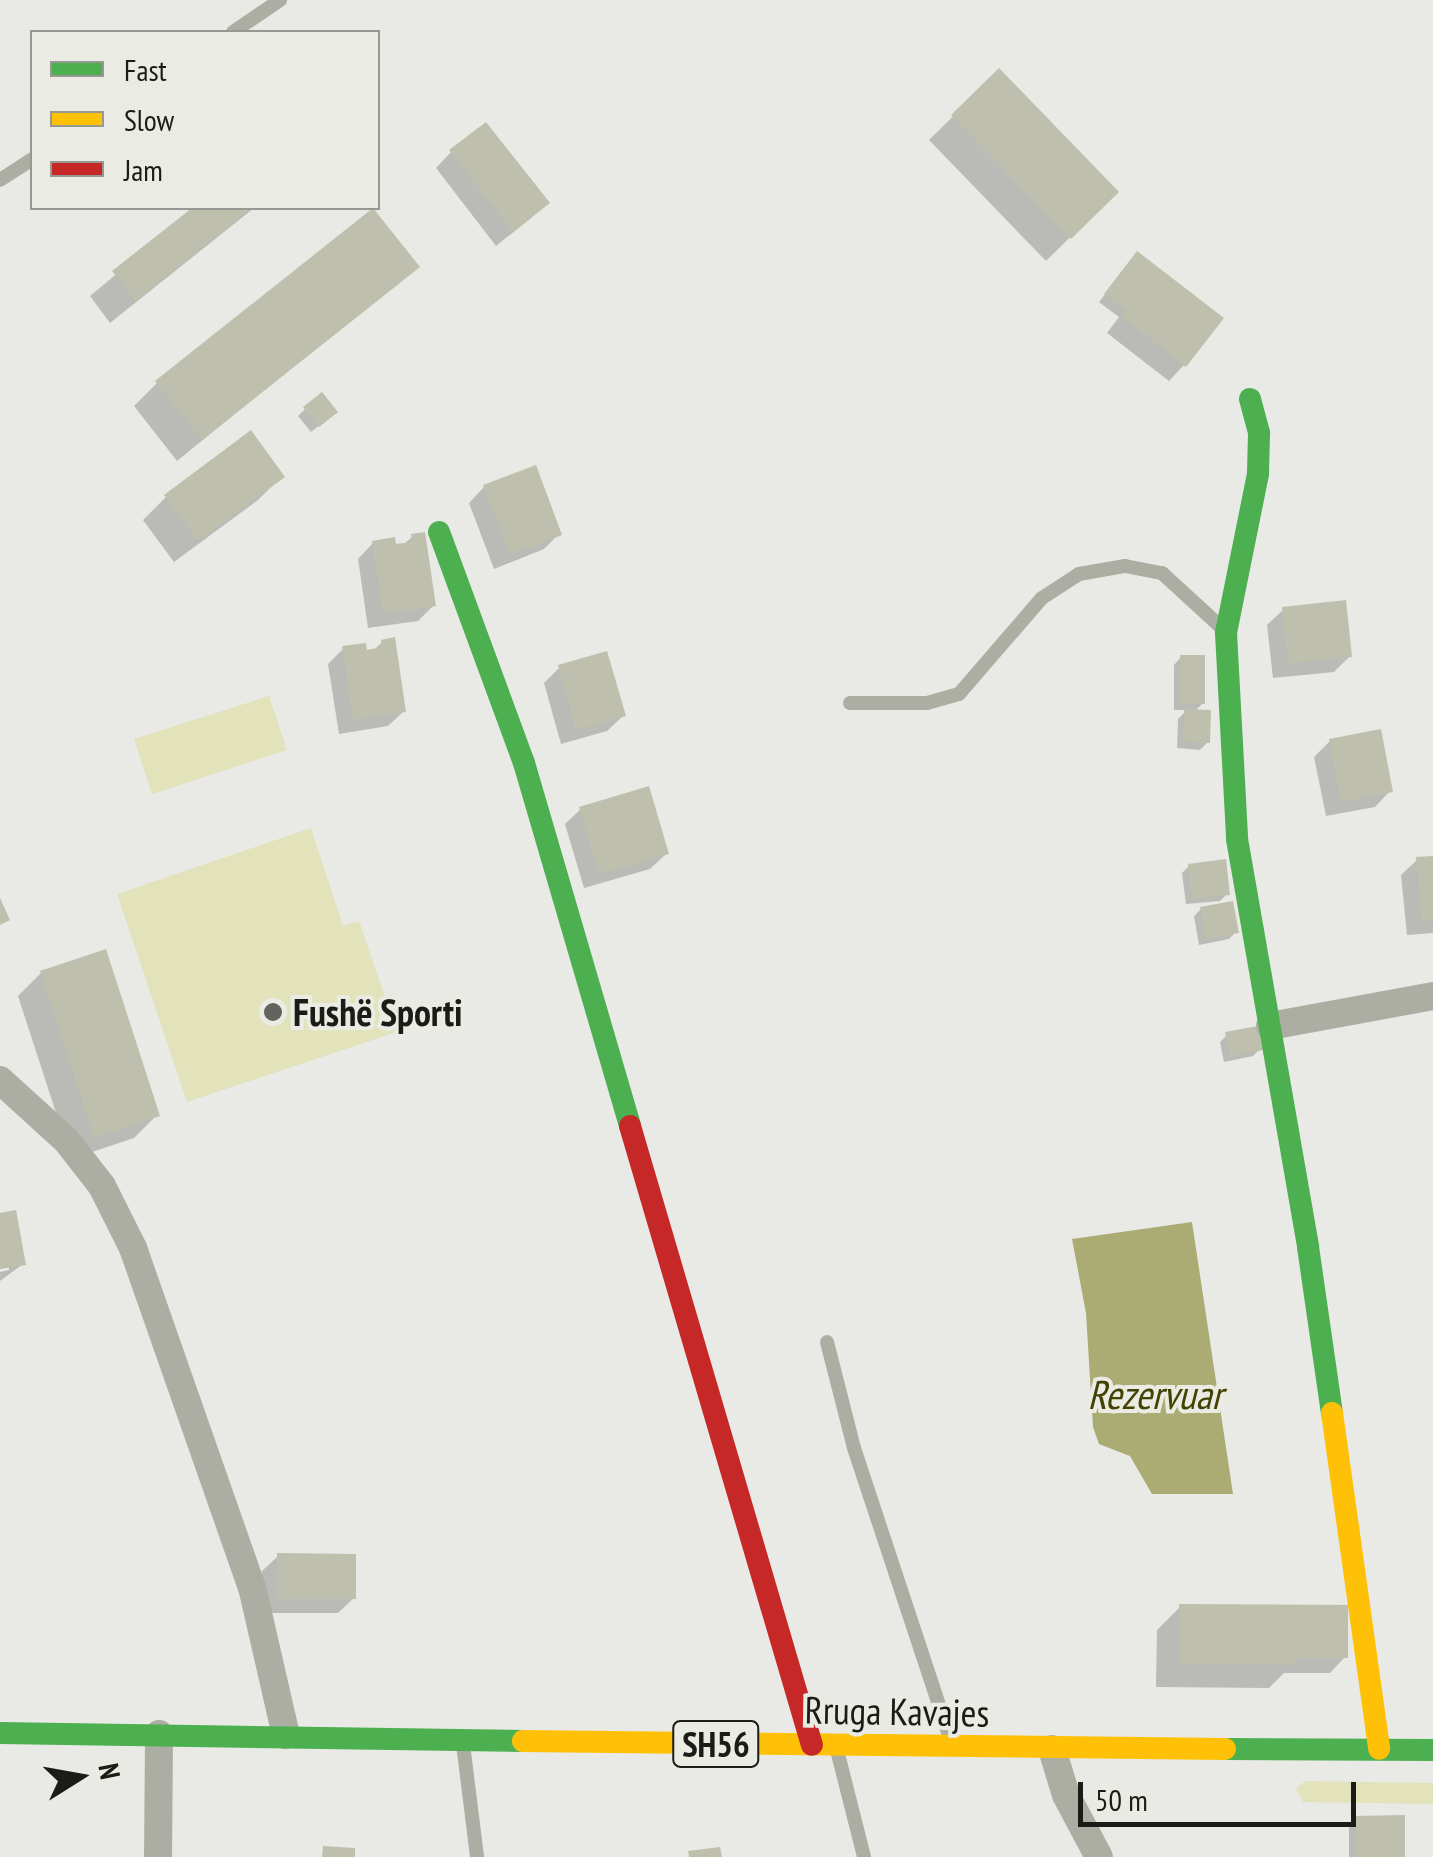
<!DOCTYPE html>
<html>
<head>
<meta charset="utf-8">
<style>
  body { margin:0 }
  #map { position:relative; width:1433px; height:1857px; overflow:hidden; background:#e9e9e5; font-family:"PT Sans Narrow",sans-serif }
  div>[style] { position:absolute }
  .green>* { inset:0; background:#e2e3bb }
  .water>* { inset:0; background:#abab74 }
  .shadow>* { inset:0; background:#0003 }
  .building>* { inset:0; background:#bfbfae }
  .lane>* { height:14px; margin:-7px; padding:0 7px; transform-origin:7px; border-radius:7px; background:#adaea3 }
  .street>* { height:28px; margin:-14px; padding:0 14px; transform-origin:14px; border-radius:14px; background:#adaea3 }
  .fast>* { height:22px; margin:-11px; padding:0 11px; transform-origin:11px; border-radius:11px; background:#4caf50 }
  .slow>* { height:22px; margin:-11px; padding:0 11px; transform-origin:11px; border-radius:11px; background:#ffc107 }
  .jam>* { height:22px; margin:-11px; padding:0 11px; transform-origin:11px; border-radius:11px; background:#c62828 }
  .dots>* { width:28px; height:28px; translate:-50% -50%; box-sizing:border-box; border:5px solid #eaebe3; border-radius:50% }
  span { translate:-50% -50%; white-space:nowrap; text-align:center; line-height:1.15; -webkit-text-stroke:8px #eaebe3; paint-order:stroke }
  .shield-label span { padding:2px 8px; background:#eaebe3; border:2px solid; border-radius:8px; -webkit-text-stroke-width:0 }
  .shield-label { font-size:35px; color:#1b1b18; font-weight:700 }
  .poi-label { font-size:38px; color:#1b1b18; font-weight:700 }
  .left { translate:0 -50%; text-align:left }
  .street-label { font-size:38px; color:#1b1b18 }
  .water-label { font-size:40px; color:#434203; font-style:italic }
  .legend { position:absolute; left:30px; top:30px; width:350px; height:180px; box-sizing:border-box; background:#eaebe3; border:2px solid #979892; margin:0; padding:12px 18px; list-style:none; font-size:30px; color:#1b1b18 }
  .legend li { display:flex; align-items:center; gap:20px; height:50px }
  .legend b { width:50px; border:2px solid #979892 }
  .north { position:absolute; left:30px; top:1727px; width:100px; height:100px; -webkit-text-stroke:8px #eaebe3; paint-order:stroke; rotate:79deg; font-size:28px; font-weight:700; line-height:40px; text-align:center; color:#1b1b18 }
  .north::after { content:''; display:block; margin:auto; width:35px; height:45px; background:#1b1b18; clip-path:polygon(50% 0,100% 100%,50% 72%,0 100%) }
  .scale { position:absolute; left:1078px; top:1782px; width:278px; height:45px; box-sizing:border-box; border:5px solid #1b1b18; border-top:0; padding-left:12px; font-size:30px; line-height:35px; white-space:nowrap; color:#1b1b18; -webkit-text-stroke:8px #eaebe3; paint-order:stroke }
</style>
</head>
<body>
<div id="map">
  <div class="green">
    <div style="clip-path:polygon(269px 696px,287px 750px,152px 794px,134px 739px)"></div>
    <div style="clip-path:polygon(311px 828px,343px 926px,359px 921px,397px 1032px,187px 1102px,117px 894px)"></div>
    <div style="clip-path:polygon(1305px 1781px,1433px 1783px,1433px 1804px,1303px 1802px,1296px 1789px)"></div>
  </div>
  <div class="water">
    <div style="clip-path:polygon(1192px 1222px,1233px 1494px,1152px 1494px,1130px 1456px,1099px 1444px,1093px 1427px,1086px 1313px,1072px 1239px)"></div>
  </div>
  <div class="shadow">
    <div style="clip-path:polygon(999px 71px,1116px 192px,1046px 261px,929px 140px)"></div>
    <div style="clip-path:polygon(451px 152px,531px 218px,496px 246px,436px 168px)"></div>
    <div style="clip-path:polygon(196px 208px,254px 208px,110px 323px,90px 296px)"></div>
    <div style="clip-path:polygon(1131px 261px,1184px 365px,1169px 381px,1107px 333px,1119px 317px,1099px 302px)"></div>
    <div style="clip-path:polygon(417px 266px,177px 461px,134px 406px,157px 383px)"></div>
    <div style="clip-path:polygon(305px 409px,328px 418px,311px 432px,298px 416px)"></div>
    <div style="clip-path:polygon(282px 476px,258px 500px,174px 562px,143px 520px,166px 497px)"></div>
    <div style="clip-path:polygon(484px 487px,559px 534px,544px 549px,494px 569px,469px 503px)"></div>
    <div style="clip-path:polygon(412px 537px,433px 606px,418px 621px,368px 628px,358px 559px,373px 543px,403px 545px)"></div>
    <div style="clip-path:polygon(1283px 610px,1350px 656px,1334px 672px,1273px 678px,1267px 625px)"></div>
    <div style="clip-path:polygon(382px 642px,404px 711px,388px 726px,339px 734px,328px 664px,343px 649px,373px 651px)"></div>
    <div style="clip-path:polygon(1181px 657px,1203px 703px,1194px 712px,1208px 742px,1200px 750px,1177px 748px,1178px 719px,1187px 710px,1174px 710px,1174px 665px)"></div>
    <div style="clip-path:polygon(559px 668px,623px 716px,607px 731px,561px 744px,544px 683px)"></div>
    <div style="clip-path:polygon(1330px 741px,1390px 791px,1375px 807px,1326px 816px,1314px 757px)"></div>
    <div style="clip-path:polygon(581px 809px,666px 854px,650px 869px,584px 888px,565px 824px)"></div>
    <div style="clip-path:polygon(1433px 858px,1433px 933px,1407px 935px,1401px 875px,1417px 860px)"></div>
    <div style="clip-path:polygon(1189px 866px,1227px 894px,1220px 901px,1186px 904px,1182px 873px)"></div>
    <div style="clip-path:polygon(1201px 909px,1236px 932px,1229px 939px,1199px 945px,1194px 916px)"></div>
    <div style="clip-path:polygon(41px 973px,157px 1115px,134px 1138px,71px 1159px,18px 996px)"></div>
    <div style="clip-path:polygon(1227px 1035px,1260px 1049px,1253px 1056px,1224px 1062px,1220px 1042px)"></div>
    <div style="clip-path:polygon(0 1216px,23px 1264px,0 1281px,0 1272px,9px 1270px,9px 1265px,0 1267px)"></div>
    <div style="clip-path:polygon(278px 1556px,354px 1598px,338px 1613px,262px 1613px,262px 1571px)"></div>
    <div style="clip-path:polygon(1180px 1607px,1345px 1657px,1330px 1673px,1284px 1673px,1269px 1688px,1156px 1687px,1157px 1630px)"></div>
    <div style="clip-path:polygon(1356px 1818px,1403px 1857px,1349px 1857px,1349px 1825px)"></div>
  </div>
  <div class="building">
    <div style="clip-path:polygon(999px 68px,1119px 192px,1071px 239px,951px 115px)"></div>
    <div style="clip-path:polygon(486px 122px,550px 203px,513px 232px,449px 150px)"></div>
    <div style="clip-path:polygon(192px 208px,252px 208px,135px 301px,112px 271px)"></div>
    <div style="clip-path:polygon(373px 208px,420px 267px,202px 440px,155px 381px)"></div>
    <div style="clip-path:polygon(1137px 251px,1224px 318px,1186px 367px,1121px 316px,1126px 310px,1104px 294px)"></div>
    <div style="clip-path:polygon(322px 392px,338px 412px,319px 427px,303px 407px)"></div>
    <div style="clip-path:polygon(251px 430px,285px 477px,198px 541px,164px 495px)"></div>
    <div style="clip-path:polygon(536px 465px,562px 535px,510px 555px,483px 485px)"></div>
    <div style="clip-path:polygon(425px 532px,436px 606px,383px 614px,372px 541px,395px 537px,396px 544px,412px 542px,411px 534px)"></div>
    <div style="clip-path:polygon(1346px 600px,1352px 657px,1288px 664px,1282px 607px)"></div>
    <div style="clip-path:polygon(395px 637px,406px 712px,353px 720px,342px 646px,366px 643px,367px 650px,382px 647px,381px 640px)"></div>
    <div style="clip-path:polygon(607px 651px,626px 716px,576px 730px,558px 665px)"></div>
    <div style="clip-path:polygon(1180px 655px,1205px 655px,1205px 704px,1180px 704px)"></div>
    <div style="clip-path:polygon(1184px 709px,1211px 710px,1210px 743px,1183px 742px)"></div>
    <div style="clip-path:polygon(1381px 729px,1393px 792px,1341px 802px,1329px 739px)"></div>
    <div style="clip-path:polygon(649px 786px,669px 854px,599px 874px,579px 807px)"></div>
    <div style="clip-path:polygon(1433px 856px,1433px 920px,1422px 921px,1416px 857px)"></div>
    <div style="clip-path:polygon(1226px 859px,1230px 895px,1192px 899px,1188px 864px)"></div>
    <div style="clip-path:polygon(0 898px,10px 920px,0 925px)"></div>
    <div style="clip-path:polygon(1233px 901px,1239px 933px,1205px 939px,1200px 907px)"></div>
    <div style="clip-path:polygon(106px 949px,160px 1116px,94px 1138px,40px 971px)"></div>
    <div style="clip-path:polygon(1258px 1026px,1263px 1050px,1231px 1057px,1225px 1032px)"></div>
    <div style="clip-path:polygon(16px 1210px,26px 1265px,0 1269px,0 1213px)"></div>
    <div style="clip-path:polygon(277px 1553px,356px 1554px,356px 1599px,277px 1599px)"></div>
    <div style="clip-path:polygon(1179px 1604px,1348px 1605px,1348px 1658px,1295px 1658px,1295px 1665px,1179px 1664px)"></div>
    <div style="clip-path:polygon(1405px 1815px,1405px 1857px,1355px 1857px,1355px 1816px)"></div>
    <div style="clip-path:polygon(323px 1846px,355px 1848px,355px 1857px,322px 1857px)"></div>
    <div style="clip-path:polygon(720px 1847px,722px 1857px,689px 1857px,688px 1851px)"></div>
  </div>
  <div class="lane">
    <div style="left:233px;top:32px;width:57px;rotate:-34.2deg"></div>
    <div style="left:0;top:180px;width:38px;rotate:-33deg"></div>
    <div style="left:850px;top:703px;width:77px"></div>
    <div style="left:927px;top:703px;width:33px;rotate:-16deg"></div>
    <div style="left:959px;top:694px;width:127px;rotate:-49.2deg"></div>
    <div style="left:1042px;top:598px;width:44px;rotate:-33deg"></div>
    <div style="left:1079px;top:574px;width:47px;rotate:-9.9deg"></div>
    <div style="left:1125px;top:566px;width:38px;rotate:11deg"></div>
    <div style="left:1162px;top:573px;width:81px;rotate:42.5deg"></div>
    <div style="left:827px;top:1342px;width:109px;rotate:75.7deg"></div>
    <div style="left:854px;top:1448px;width:310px;rotate:71.7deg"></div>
    <div style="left:463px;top:1744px;width:114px;rotate:82.9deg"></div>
    <div style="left:837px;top:1750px;width:110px;rotate:75.8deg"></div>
  </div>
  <div class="street">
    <div style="left:1270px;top:1026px;width:166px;rotate:-10.4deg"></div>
    <div style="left:0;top:1080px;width:89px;rotate:42.3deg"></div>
    <div style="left:66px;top:1140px;width:58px;rotate:52deg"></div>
    <div style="left:102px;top:1186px;width:69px;rotate:63.4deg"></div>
    <div style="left:133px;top:1248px;width:359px;rotate:70.7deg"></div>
    <div style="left:252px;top:1587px;width:152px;rotate:77.1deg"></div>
    <div style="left:1052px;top:1749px;width:48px;rotate:73.1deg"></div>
    <div style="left:1066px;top:1795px;width:70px;rotate:62deg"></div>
    <div style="left:158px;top:1857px;width:123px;rotate:-89.5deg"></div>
  </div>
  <div class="fast">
    <div style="left:1250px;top:399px;width:35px;rotate:75deg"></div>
    <div style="left:1259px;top:433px;width:41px;rotate:91.4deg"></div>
    <div style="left:1258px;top:474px;width:162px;rotate:101.4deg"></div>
    <div style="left:1226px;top:633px;width:206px;rotate:86.9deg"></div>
    <div style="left:1237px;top:839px;width:414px;rotate:80.1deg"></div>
    <div style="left:1308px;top:1247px;width:168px;rotate:81.8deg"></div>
    <div style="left:439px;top:532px;width:246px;rotate:69.8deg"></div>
    <div style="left:524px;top:763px;width:378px;rotate:73.7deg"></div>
    <div style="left:0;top:1733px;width:523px;rotate:0.88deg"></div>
    <div style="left:1225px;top:1749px;width:208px;rotate:0.3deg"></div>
  </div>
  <div class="slow">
    <div style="left:1332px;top:1413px;width:339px;rotate:82deg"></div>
    <div style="left:523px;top:1741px;width:702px;rotate:0.65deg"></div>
  </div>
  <div class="jam">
    <div style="left:630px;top:1126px;width:645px;rotate:73.62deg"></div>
  </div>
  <div class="dots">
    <div style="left:273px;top:1012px;background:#636360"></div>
  </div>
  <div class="shield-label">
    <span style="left:716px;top:1744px">SH56</span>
  </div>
  <div class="poi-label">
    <span class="left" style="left:293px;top:1012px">Fushë Sporti</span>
  </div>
  <div class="street-label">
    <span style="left:897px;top:1711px;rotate:1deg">Rruga Kavajes</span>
  </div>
  <div class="water-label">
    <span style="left:1155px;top:1394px">Rezervuar</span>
  </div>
  <ul class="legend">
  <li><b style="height:12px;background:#4caf50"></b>Fast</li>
  <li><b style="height:12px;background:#ffc107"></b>Slow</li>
  <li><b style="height:12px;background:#c62828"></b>Jam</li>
  </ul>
  <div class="north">N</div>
  <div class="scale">50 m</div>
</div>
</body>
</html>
